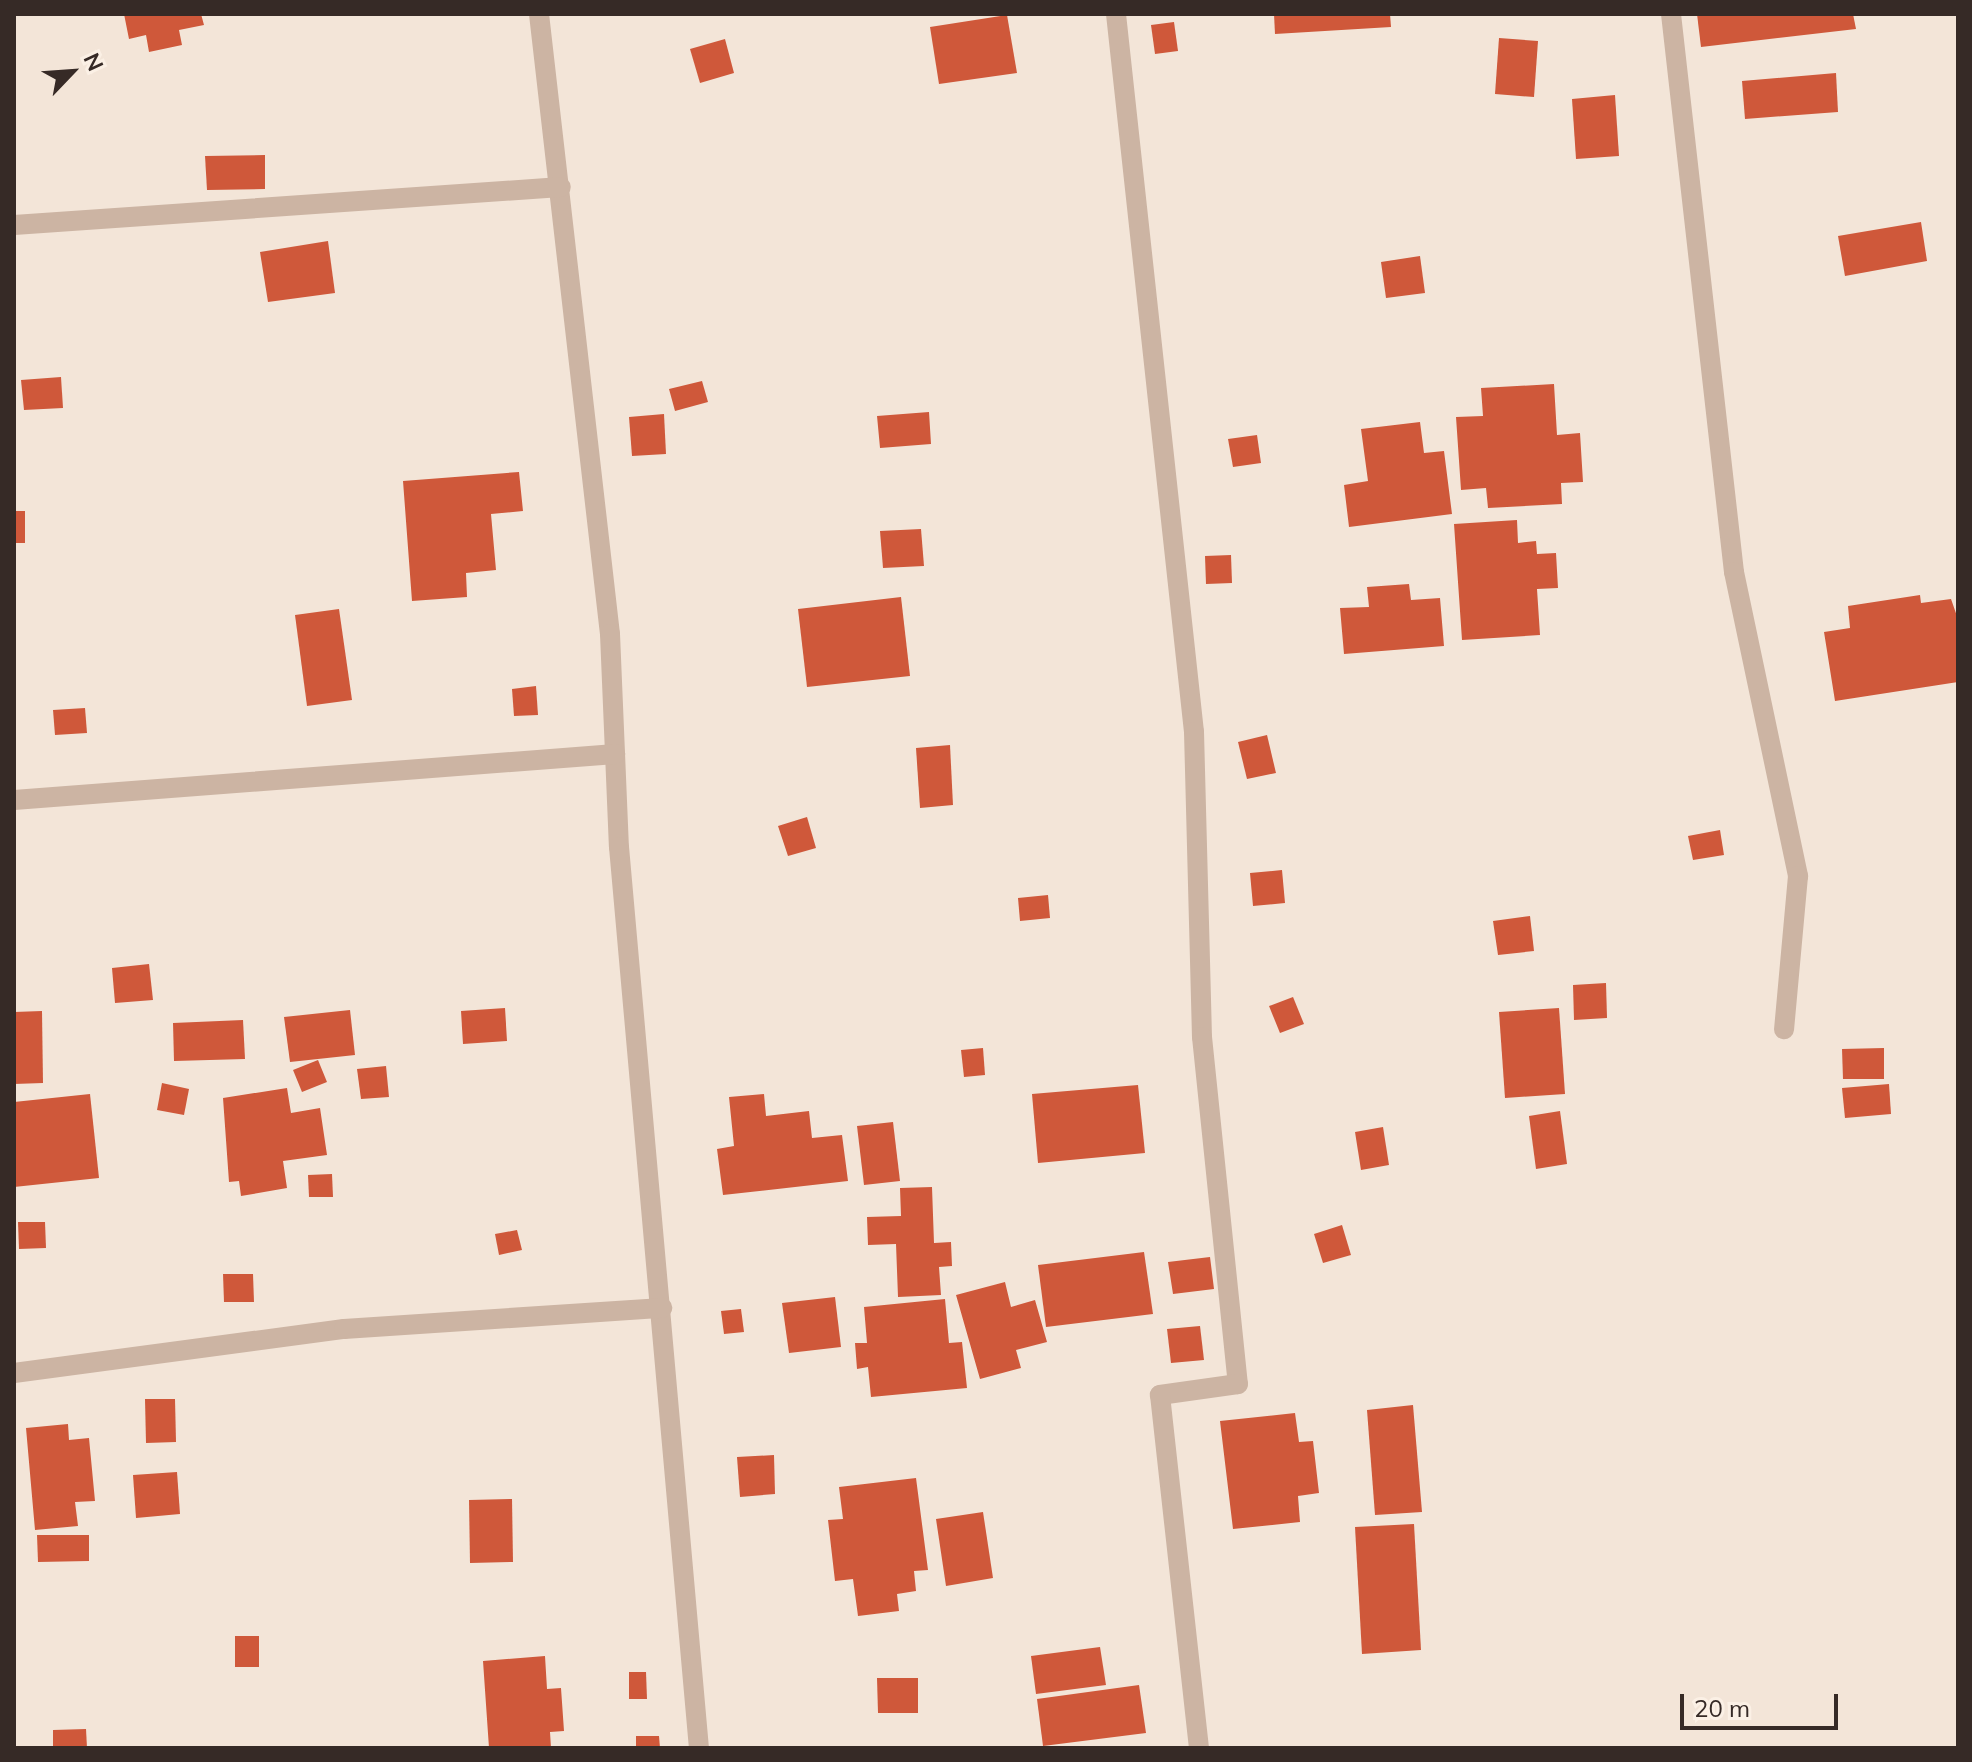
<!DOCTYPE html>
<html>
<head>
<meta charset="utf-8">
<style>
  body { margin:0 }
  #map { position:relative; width:1972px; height:1762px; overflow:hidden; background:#f3e5d8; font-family:Mulish,sans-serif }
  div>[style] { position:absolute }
  .building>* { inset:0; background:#cf583a }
  .minor>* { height:20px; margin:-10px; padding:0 10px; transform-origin:10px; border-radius:10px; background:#ccb4a3 }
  span { translate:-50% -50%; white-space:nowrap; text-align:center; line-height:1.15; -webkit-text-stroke:6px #fbf0e5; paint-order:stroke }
  .frame { position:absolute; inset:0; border:16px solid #362a26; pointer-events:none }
  .north { position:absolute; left:32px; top:32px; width:80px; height:80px; -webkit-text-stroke:6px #fbf0e5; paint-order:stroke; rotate:65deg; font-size:22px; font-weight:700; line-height:32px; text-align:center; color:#362a26 }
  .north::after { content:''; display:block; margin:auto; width:28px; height:36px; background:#362a26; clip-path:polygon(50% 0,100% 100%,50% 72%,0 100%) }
  .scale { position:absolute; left:1680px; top:1694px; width:158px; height:36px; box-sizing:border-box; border:4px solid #362a26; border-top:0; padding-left:10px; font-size:24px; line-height:28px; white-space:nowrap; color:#362a26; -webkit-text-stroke:6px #fbf0e5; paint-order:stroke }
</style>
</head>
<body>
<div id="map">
  <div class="building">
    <div style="clip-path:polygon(124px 14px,201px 14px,204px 25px,179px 30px,182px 45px,149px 52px,146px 35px,129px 39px)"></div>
    <div style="clip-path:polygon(1274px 14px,1390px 14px,1391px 27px,1275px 34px)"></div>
    <div style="clip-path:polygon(1697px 14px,1853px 14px,1856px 29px,1701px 47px)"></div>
    <div style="clip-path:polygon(1007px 15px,1017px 73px,939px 84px,930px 27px)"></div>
    <div style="clip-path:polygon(1174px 22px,1178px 51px,1155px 54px,1151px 25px)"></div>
    <div style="clip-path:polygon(1499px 38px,1538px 41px,1534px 97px,1495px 94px)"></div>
    <div style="clip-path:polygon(725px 39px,734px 73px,700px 83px,690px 49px)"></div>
    <div style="clip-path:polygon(1836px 73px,1838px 112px,1745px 119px,1742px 81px)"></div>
    <div style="clip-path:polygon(1615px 95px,1619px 156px,1576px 159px,1572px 99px)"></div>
    <div style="clip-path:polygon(265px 155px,265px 189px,207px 190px,205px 156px)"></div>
    <div style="clip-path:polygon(1921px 222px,1927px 261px,1845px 276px,1838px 236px)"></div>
    <div style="clip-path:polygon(328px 241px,335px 293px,268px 302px,260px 252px)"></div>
    <div style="clip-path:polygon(1420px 256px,1425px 293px,1386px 298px,1381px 262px)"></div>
    <div style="clip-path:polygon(61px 377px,63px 408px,24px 410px,21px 380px)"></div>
    <div style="clip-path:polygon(702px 381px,708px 402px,675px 411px,669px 389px)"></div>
    <div style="clip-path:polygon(1554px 384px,1557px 435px,1580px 433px,1583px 482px,1561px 483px,1562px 504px,1488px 508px,1486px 488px,1461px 490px,1456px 417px,1483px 416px,1481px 388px)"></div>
    <div style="clip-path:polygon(929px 412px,931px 444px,880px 448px,877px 416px)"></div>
    <div style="clip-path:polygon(664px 414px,666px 454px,632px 456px,629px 417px)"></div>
    <div style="clip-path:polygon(1420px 422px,1424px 453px,1444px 451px,1452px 514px,1349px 527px,1344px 485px,1368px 481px,1361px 429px)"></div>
    <div style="clip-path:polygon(1257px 435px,1261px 463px,1233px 467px,1228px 439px)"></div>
    <div style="clip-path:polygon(519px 472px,523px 511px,491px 514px,496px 570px,466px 573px,467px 597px,412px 601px,403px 481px)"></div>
    <div style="clip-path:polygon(14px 511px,25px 511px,25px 543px,14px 543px)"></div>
    <div style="clip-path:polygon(1517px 520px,1518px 543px,1536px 541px,1537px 554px,1556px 553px,1558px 588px,1537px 589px,1540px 635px,1462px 640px,1454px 524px)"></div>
    <div style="clip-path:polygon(921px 529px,924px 566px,883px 568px,880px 531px)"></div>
    <div style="clip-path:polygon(1231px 555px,1232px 583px,1206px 584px,1205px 556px)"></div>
    <div style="clip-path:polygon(1409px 584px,1411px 600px,1440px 598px,1444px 646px,1344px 654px,1340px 608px,1369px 607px,1367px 587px)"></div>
    <div style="clip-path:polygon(1920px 595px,1921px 603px,1951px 599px,1958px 619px,1958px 682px,1835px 701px,1824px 632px,1850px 628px,1848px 606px)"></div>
    <div style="clip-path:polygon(901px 597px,910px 676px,807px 687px,798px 609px)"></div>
    <div style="clip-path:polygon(339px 609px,352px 700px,307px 706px,295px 615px)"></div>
    <div style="clip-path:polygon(536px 686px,538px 715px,514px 716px,512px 689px)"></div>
    <div style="clip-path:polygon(85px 708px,87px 733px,55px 735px,53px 710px)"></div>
    <div style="clip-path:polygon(1267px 735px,1276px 773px,1247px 779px,1238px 742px)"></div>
    <div style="clip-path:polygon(950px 745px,953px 805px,920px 808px,916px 748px)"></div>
    <div style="clip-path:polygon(807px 817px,816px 848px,788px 856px,778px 826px)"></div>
    <div style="clip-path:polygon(1720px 830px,1724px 855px,1693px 860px,1688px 836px)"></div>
    <div style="clip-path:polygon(1282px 870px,1285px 903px,1253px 906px,1250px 873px)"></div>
    <div style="clip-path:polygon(1048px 895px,1050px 918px,1020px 921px,1018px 898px)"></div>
    <div style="clip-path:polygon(1530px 916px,1534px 951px,1498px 955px,1493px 921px)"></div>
    <div style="clip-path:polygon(149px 964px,153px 1000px,115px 1003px,112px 968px)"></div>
    <div style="clip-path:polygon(1606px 983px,1607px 1018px,1574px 1020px,1573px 985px)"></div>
    <div style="clip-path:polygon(1293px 997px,1304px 1024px,1280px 1033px,1269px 1006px)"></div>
    <div style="clip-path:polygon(505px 1008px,507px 1041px,463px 1044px,461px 1011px)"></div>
    <div style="clip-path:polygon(1559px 1008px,1565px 1094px,1505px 1098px,1499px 1012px)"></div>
    <div style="clip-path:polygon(350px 1010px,355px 1055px,290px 1062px,284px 1017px)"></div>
    <div style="clip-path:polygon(42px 1011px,43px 1083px,14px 1084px,14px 1012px)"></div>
    <div style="clip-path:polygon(243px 1020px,245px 1059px,174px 1061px,173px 1023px)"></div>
    <div style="clip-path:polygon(983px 1048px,985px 1075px,964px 1077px,961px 1050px)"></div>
    <div style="clip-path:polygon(1884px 1048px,1884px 1079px,1843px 1079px,1842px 1049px)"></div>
    <div style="clip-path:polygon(318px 1060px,327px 1082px,302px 1092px,293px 1070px)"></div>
    <div style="clip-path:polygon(386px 1066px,389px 1097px,361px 1099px,357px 1069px)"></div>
    <div style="clip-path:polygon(162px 1083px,189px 1089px,184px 1115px,157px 1110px)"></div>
    <div style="clip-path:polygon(1889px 1084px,1891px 1114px,1845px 1118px,1842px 1088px)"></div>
    <div style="clip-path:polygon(1138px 1085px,1145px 1153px,1038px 1163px,1032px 1094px)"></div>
    <div style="clip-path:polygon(287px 1088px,291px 1113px,320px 1108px,327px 1155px,283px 1161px,287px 1188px,241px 1196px,239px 1181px,229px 1182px,223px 1098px)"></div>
    <div style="clip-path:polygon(90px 1094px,99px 1178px,14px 1187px,14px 1102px)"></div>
    <div style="clip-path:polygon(764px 1094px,766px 1116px,809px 1111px,812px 1138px,842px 1135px,848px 1181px,723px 1195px,717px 1149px,734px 1146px,729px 1097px)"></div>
    <div style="clip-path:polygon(1560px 1111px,1567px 1164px,1536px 1169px,1529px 1116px)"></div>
    <div style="clip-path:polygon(893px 1122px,900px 1181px,864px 1185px,857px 1126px)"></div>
    <div style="clip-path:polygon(1383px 1127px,1389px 1165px,1361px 1170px,1355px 1132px)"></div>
    <div style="clip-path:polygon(332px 1174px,333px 1197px,309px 1197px,308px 1175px)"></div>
    <div style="clip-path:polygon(932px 1187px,934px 1243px,951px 1242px,952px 1266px,939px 1267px,941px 1295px,898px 1297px,896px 1244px,868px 1245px,867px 1217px,901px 1216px,900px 1188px)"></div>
    <div style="clip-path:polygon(18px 1222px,45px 1222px,46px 1248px,19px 1249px)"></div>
    <div style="clip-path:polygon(1342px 1225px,1351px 1255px,1323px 1263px,1314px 1234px)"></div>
    <div style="clip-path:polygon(517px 1230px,522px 1250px,499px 1255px,495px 1234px)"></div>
    <div style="clip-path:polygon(1144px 1252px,1153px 1314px,1046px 1327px,1038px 1265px)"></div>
    <div style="clip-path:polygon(1210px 1257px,1214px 1289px,1173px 1294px,1168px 1262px)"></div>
    <div style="clip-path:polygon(223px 1274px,253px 1274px,254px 1302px,224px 1302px)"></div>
    <div style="clip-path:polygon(1005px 1282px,1011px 1307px,1035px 1300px,1047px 1342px,1016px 1350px,1021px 1368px,980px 1379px,956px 1295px)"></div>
    <div style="clip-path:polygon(835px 1297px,841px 1347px,789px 1353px,782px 1303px)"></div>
    <div style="clip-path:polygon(945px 1299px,949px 1343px,962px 1342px,967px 1388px,871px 1397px,868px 1367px,857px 1369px,855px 1343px,867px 1343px,864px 1307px)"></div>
    <div style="clip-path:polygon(741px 1309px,744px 1332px,724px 1334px,721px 1311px)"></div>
    <div style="clip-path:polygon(1200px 1326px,1204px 1360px,1171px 1363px,1167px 1329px)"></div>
    <div style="clip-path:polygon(145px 1399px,175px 1399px,176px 1442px,146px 1443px)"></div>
    <div style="clip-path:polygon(1413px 1405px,1422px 1512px,1375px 1515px,1367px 1410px)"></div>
    <div style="clip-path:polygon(1295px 1413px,1299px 1442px,1313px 1441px,1319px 1493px,1298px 1496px,1300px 1522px,1233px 1529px,1220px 1421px)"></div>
    <div style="clip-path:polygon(68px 1424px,69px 1440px,89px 1438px,95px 1501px,75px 1502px,78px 1526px,35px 1530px,26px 1428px)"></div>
    <div style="clip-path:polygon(774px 1455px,775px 1494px,740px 1497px,737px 1457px)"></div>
    <div style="clip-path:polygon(177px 1472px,180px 1514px,136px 1518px,133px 1475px)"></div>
    <div style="clip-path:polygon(916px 1478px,928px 1570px,914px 1571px,916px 1591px,897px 1594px,899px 1611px,858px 1616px,853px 1579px,835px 1581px,828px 1520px,843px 1519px,839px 1487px)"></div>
    <div style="clip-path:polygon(512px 1499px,513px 1562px,470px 1563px,469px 1500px)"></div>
    <div style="clip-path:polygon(983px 1512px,993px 1578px,946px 1586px,936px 1519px)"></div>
    <div style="clip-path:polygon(1414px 1524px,1421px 1650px,1362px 1654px,1355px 1527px)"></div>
    <div style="clip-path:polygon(37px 1535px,89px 1535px,89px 1561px,38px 1562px)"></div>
    <div style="clip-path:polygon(235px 1636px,259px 1636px,259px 1667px,235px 1667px)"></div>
    <div style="clip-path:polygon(1100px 1647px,1106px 1685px,1036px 1694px,1031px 1656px)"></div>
    <div style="clip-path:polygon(545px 1656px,547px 1689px,561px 1688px,564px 1731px,550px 1732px,551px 1748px,489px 1748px,483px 1661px)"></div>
    <div style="clip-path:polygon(629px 1672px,646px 1672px,647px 1699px,629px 1699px)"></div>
    <div style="clip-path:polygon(877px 1678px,918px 1678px,918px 1713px,878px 1713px)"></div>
    <div style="clip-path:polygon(1139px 1685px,1146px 1733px,1043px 1746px,1037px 1699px)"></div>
    <div style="clip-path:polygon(86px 1729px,87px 1748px,53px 1748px,53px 1730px)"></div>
    <div style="clip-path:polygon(636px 1736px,659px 1736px,660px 1748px,636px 1748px)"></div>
  </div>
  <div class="minor">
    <div style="left:539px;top:14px;width:624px;rotate:83.47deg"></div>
    <div style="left:610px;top:634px;width:213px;rotate:87.6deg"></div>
    <div style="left:619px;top:847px;width:905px;rotate:84.93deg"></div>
    <div style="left:1116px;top:14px;width:722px;rotate:83.8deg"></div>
    <div style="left:1194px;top:732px;width:305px;rotate:88.5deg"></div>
    <div style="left:1202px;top:1037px;width:349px;rotate:84.1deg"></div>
    <div style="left:1238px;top:1384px;width:79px;rotate:172deg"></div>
    <div style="left:1160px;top:1395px;width:355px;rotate:83.7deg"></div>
    <div style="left:1671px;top:14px;width:562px;rotate:83.56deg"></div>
    <div style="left:1734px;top:572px;width:311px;rotate:78.1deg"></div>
    <div style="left:1798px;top:876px;width:154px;rotate:95.2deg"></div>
    <div style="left:14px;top:225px;width:548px;rotate:-3.97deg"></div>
    <div style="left:14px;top:800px;width:603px;rotate:-4.38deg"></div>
    <div style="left:14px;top:1373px;width:333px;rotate:-7.6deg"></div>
    <div style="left:344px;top:1329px;width:319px;rotate:-3.8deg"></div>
  </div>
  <div class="frame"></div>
  <div class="north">N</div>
  <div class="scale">20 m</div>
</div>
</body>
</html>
